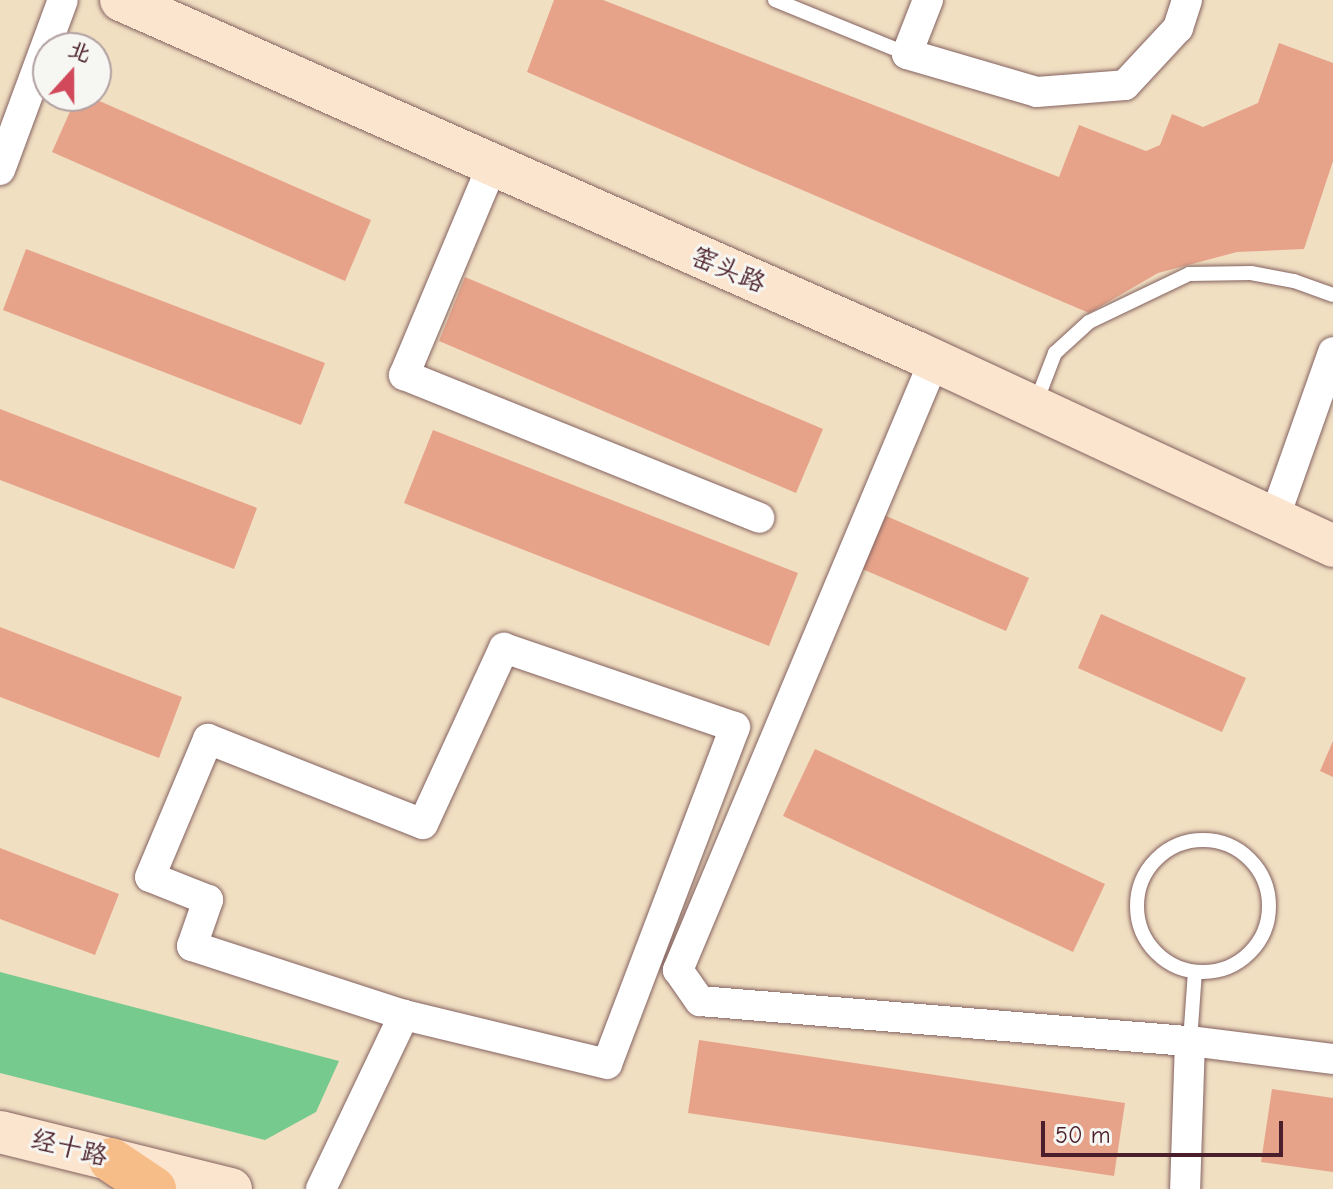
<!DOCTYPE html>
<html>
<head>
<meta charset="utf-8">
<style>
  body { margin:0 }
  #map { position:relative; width:1333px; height:1189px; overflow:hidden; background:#f1dfc2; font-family:"Comic Neue","LXGW WenKai TC",sans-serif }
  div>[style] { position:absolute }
  .green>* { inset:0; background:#76ca8d }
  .building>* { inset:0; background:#e6a38a }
  .roads { filter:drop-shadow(0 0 2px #846260) drop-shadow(0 0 2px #846260) }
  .lane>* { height:14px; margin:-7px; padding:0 7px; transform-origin:7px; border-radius:7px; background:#fff }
  .lane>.ring { margin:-7px; padding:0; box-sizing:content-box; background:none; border:14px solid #fff; border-radius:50% }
  .street>* { height:30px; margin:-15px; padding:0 15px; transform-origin:15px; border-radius:15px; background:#fff }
  .secondary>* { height:42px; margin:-21px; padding:0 21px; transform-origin:21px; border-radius:21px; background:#fce5cf }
  .highway>* { height:44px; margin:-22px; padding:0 22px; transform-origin:22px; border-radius:22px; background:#f7bd88 }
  span { translate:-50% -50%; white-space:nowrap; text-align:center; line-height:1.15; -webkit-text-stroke:6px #f6f6f2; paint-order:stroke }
  .street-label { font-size:26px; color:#4a1f2b }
  .north { position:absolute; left:32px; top:32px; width:80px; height:80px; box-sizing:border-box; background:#f6f6f2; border:2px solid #b1a0a2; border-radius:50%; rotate:21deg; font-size:22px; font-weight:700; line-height:32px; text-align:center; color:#4a1f2b }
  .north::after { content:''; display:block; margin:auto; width:28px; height:36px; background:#d1495b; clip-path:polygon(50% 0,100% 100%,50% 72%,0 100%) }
  .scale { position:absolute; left:1041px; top:1121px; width:242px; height:36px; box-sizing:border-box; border:4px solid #4a1f2b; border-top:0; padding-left:10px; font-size:24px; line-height:28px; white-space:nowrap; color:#4a1f2b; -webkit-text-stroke:6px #f6f6f2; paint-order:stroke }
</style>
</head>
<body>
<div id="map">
  <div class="green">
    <div style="clip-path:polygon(0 972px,339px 1061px,316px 1112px,265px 1140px,0 1073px)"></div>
  </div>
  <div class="building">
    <div style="clip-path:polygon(554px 0,603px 0,1059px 177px,1079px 125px,1146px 151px,1160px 145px,1172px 114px,1203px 127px,1258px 103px,1279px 43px,1333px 63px,1333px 161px,1304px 249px,1237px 252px,1158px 273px,1089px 313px,527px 72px)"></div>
    <div style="clip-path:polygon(77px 96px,88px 96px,371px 220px,345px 281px,52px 152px)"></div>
    <div style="clip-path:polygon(26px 249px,325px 363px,301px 425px,3px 310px)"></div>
    <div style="clip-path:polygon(465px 277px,823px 429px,796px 493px,439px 341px)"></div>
    <div style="clip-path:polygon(0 409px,257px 508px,234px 569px,0 480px)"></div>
    <div style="clip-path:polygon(433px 430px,798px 573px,769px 646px,404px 503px)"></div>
    <div style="clip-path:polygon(884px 515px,1029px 578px,1006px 631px,860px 568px)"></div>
    <div style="clip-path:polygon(1101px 614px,1246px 678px,1222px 732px,1078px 668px)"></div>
    <div style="clip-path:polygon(0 627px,182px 697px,159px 758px,0 697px)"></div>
    <div style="clip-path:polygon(1333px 741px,1333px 777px,1320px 771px)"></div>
    <div style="clip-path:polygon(815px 749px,1105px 884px,1073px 952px,783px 816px)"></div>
    <div style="clip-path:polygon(0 848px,119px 894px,95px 955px,0 919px)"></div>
    <div style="clip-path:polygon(699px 1040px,1125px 1103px,1114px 1176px,688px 1113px)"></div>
    <div style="clip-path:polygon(1272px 1089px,1333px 1098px,1333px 1172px,1261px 1162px)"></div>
  </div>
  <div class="roads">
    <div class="lane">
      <div style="left:775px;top:0;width:143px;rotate:22.2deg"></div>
      <div style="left:1035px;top:405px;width:56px;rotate:-69deg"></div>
      <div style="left:1055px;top:353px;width:46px;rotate:-42.4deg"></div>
      <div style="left:1089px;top:322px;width:111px;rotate:-25.6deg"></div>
      <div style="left:1189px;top:274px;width:62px;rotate:-0.9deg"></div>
      <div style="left:1251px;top:273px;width:44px;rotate:10.5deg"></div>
      <div style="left:1294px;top:281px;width:41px;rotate:19.7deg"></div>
      <div class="ring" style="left:1137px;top:840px;width:118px;height:118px"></div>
      <div style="left:1190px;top:1041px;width:69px;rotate:-85.9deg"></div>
    </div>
    <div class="street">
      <div style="left:928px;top:0;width:58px;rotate:111.3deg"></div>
      <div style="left:907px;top:54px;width:135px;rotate:16.3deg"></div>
      <div style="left:1037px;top:92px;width:88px;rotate:-4.5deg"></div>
      <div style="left:1125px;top:85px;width:78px;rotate:-47.1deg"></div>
      <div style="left:1178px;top:28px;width:29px;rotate:-72deg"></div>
      <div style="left:492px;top:166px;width:227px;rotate:112.8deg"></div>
      <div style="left:404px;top:375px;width:383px;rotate:21.9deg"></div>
      <div style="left:0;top:170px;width:181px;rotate:-69.7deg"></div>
      <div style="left:934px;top:361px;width:661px;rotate:112.8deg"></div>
      <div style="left:678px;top:970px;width:38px;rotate:55deg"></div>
      <div style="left:700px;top:1001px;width:492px;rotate:4.7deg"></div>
      <div style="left:1190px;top:1041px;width:148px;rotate:91.9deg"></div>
      <div style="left:1274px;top:519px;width:177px;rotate:-70.5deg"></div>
      <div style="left:504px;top:648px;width:244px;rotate:18.9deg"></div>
      <div style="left:735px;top:727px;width:360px;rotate:110.8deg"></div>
      <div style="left:607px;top:1064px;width:209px;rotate:-166.4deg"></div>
      <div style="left:404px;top:1015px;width:223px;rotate:-162deg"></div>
      <div style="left:192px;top:946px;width:49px;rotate:-70.8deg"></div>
      <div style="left:208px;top:900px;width:62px;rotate:-158.4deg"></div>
      <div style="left:150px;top:877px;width:150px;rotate:-67.2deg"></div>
      <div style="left:208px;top:739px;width:231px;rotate:21.6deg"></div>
      <div style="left:423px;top:824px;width:194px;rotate:-65.3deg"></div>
      <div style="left:1190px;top:1041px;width:144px;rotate:7.2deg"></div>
      <div style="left:321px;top:1189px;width:193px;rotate:-64.5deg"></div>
    </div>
    <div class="secondary">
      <div style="left:121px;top:0;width:872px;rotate:23.89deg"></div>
      <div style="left:918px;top:353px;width:458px;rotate:24.9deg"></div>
      <div style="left:0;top:1132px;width:238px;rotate:13.9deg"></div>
    </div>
    <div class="highway">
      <div style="left:111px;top:1160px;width:52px;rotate:34deg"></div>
    </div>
  </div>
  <div class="street-label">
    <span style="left:728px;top:271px;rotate:23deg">窑头路</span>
    <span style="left:69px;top:1149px;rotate:14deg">经十路</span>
  </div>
  <div class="north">北</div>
  <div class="scale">50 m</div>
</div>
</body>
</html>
